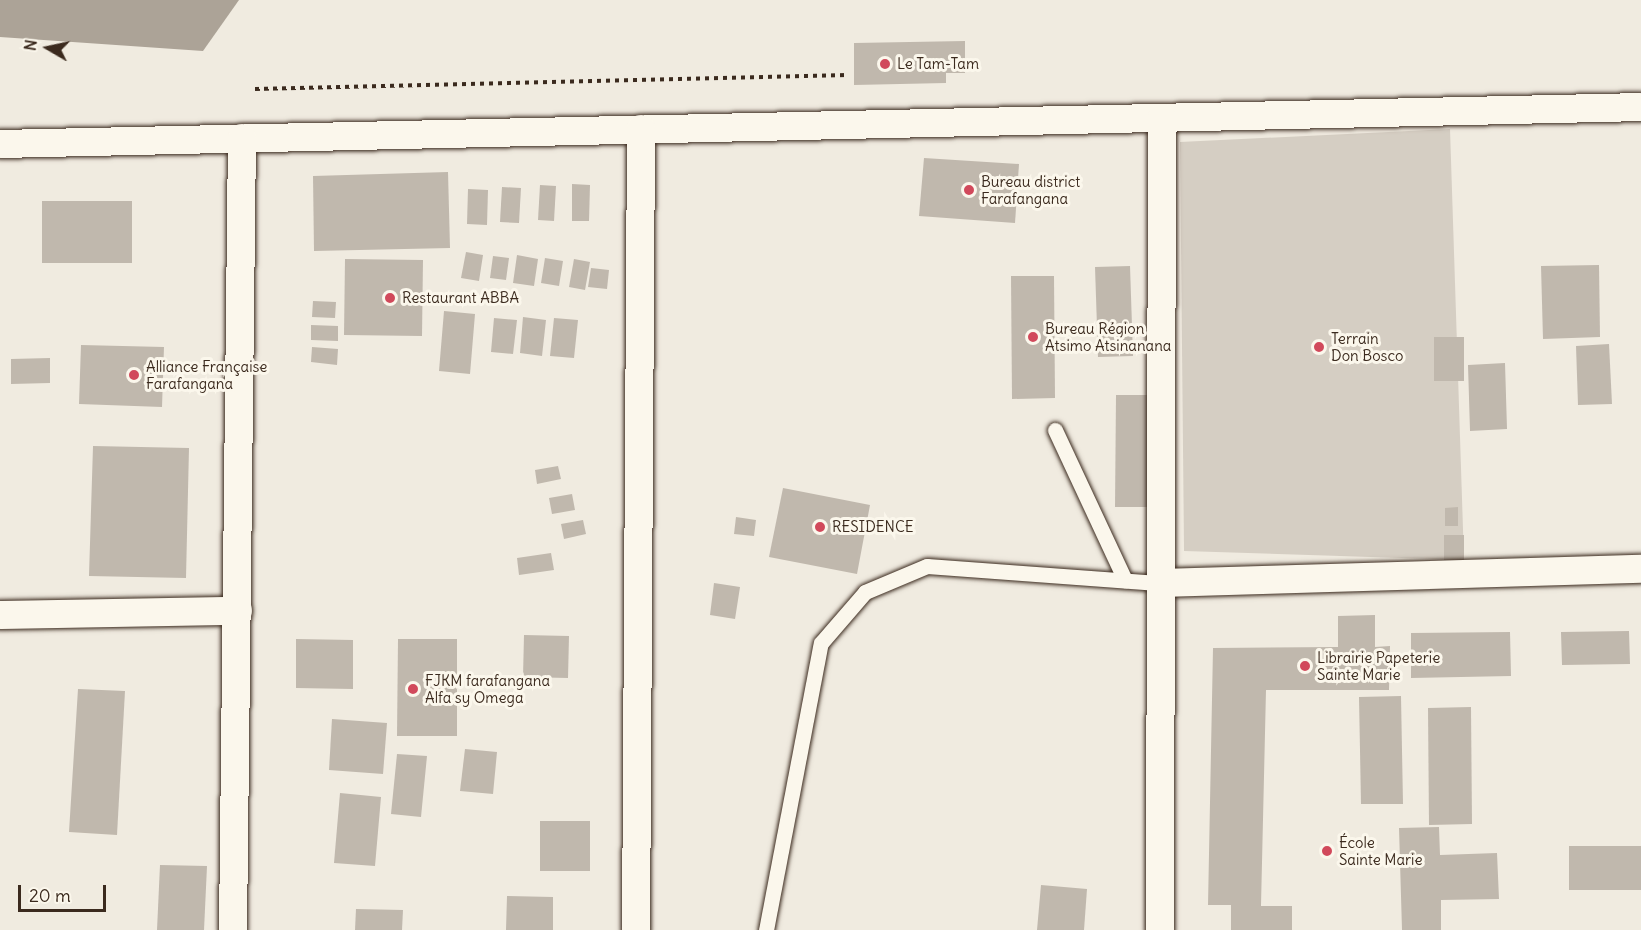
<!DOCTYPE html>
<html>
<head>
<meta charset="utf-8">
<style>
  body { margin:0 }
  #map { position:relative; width:1641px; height:930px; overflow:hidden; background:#f0ebe0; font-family:Delius,sans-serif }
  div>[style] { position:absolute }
  .green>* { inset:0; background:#d5cec3 }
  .water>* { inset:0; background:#aca397 }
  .building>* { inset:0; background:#c0b8ad }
  .path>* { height:4px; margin-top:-2px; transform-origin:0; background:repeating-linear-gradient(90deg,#3b2a1e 0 4.5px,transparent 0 9px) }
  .roads { filter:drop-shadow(0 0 2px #3b2a1e) drop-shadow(0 0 2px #3b2a1e) }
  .lane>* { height:15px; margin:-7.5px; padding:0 7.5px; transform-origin:7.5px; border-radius:7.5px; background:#fbf7ec }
  .street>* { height:28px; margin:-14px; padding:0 14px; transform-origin:14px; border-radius:14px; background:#fbf7ec }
  .dots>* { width:16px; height:16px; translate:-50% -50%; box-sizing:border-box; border:3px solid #fbf7ec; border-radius:50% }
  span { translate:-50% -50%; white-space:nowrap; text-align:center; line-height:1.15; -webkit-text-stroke:6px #fbf7ec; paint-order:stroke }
  .poi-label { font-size:15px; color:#3b2a1e }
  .left { translate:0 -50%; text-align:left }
  .north { position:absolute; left:18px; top:18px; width:60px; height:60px; -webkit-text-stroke:4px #fbf7ec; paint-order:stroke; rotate:279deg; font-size:16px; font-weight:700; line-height:24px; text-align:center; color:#3b2a1e }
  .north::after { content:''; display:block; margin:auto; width:21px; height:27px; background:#3b2a1e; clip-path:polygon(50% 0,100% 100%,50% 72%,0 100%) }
  .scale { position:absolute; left:18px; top:885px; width:88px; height:27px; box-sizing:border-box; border:3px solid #3b2a1e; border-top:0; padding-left:8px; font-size:18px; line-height:21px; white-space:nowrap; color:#3b2a1e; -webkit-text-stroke:4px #fbf7ec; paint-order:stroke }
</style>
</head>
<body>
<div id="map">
  <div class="green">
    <div style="clip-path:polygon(1450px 129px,1464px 560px,1184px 551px,1180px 142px)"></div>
  </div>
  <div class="water">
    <div style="clip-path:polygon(0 0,239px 0,203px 51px,0 37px)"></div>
  </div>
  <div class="building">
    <div style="clip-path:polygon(965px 41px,965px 73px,946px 73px,946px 83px,854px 85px,854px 43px)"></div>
    <div style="clip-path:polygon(924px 158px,1019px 164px,1015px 223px,919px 216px)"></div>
    <div style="clip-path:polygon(448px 172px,450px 248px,314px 251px,313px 176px)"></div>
    <div style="clip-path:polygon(572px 184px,590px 185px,589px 221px,572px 221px)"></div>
    <div style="clip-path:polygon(540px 185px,556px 186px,554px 221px,538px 220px)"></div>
    <div style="clip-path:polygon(502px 187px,521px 188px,519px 223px,500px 222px)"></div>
    <div style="clip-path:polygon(468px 189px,488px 190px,487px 225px,467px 224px)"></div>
    <div style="clip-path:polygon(42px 201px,132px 201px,132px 263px,42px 263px)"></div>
    <div style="clip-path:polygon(466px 252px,483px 255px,479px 281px,461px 278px)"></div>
    <div style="clip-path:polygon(517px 255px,538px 259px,534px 286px,513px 283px)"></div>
    <div style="clip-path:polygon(493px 256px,509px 258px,506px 280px,490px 278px)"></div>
    <div style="clip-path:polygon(545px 258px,563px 261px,559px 286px,541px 283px)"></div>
    <div style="clip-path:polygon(345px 259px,423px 260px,422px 336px,344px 335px)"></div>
    <div style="clip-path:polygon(574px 259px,590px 262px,585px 290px,569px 287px)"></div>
    <div style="clip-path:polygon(1599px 265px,1600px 337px,1543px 339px,1541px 266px)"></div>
    <div style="clip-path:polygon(1130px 266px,1133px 356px,1098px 357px,1095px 267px)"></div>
    <div style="clip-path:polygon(591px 268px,609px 270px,607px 289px,588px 287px)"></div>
    <div style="clip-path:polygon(1011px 276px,1054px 276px,1055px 398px,1012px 399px)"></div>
    <div style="clip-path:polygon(313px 301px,336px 302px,335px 318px,312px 317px)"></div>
    <div style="clip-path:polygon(444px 311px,475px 314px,470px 374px,439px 371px)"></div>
    <div style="clip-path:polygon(523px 317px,546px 320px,542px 356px,520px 353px)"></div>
    <div style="clip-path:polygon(494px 318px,517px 320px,513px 354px,491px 352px)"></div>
    <div style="clip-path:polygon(554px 318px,578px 320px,574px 358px,550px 356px)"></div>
    <div style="clip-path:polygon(311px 325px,338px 326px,338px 341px,311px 340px)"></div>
    <div style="clip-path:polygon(1434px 337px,1464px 337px,1464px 381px,1434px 381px)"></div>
    <div style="clip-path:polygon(1609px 344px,1612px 404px,1578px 405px,1576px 346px)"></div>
    <div style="clip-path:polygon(81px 345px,164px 347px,162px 407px,79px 404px)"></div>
    <div style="clip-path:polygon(312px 347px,338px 349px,337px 365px,311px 362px)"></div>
    <div style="clip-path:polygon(50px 358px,50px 383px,11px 384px,11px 359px)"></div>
    <div style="clip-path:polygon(1505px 363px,1507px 429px,1470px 431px,1468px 365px)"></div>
    <div style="clip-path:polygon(1116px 395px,1147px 395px,1147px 507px,1115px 507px)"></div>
    <div style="clip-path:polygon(93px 446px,189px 448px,186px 578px,89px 576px)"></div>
    <div style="clip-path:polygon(558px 466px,561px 479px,537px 484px,535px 470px)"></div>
    <div style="clip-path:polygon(783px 488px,870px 505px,857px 574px,769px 557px)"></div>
    <div style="clip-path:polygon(572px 494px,575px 510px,552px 514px,549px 498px)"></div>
    <div style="clip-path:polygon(1458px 507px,1458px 526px,1445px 526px,1445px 508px)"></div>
    <div style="clip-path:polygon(736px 517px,756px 520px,754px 536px,734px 534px)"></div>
    <div style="clip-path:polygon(583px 520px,586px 534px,564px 539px,561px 524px)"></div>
    <div style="clip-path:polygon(1444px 535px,1464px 535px,1464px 560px,1444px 560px)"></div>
    <div style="clip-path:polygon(551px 553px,554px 570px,519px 575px,517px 558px)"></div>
    <div style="clip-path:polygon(714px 583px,740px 587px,735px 619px,710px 615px)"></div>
    <div style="clip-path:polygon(1375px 615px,1375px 647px,1390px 646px,1389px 690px,1266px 690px,1261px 906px,1292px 906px,1292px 930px,1231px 930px,1231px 905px,1208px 905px,1213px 648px,1338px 647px,1338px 616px)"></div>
    <div style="clip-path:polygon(1629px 631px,1630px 664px,1562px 665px,1561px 632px)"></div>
    <div style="clip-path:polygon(1510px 632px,1511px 676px,1411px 678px,1411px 633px)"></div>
    <div style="clip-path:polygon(524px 635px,569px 636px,568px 678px,523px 677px)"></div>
    <div style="clip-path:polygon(296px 639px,353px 640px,353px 689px,296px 688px)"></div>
    <div style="clip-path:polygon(398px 639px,457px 639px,457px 736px,397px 736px)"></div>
    <div style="clip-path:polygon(78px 689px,125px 691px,117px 835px,69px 832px)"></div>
    <div style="clip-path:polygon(1401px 696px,1403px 804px,1361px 804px,1359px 697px)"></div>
    <div style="clip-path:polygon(1471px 707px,1472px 824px,1429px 825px,1428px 708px)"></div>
    <div style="clip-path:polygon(332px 719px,387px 723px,383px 774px,329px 770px)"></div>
    <div style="clip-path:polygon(465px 749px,497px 752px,493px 794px,460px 791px)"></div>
    <div style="clip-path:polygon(397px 754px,427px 756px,421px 817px,391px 814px)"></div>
    <div style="clip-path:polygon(340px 793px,381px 797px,375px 866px,334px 863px)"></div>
    <div style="clip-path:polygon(540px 821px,590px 821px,590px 871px,540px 871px)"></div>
    <div style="clip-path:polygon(1439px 827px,1440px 855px,1497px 853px,1499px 899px,1441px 900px,1441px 930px,1402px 930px,1399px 828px)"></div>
    <div style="clip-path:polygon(1569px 846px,1641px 846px,1641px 890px,1569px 890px)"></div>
    <div style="clip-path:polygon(160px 865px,207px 866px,204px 930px,157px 930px)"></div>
    <div style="clip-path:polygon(1041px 885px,1087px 889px,1084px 930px,1037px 930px)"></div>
    <div style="clip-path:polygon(507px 896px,553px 897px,553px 930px,506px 930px)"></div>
    <div style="clip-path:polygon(356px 909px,403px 910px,402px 930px,355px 930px)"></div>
  </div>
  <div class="path">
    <div style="left:255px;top:89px;width:593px;rotate:-1.35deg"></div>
  </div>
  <div class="roads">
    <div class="lane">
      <div style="left:1055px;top:430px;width:166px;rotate:65deg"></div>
      <div style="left:766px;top:930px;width:292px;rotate:-79.2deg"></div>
      <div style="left:821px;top:643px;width:67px;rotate:-49.2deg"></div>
      <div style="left:865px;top:592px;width:67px;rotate:-22.8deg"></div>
      <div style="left:927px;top:566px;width:235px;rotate:4.2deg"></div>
    </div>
    <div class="street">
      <div style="left:0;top:144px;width:1641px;rotate:-1.29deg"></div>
      <div style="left:1161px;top:583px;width:480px;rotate:-1.7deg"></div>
      <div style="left:0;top:615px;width:238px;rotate:-1deg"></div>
      <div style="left:233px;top:930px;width:792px;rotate:-89.35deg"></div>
      <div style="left:636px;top:930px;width:801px;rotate:-89.64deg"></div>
      <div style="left:1160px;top:930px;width:812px;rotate:-89.86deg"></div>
    </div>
  </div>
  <div class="dots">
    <div style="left:885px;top:64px;background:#d1495b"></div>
    <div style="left:969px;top:190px;background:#d1495b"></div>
    <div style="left:390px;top:298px;background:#d1495b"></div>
    <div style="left:1033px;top:337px;background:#d1495b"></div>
    <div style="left:1319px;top:347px;background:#d1495b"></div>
    <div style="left:134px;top:375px;background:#d1495b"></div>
    <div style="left:820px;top:527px;background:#d1495b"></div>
    <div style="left:1305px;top:666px;background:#d1495b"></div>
    <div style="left:413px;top:689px;background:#d1495b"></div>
    <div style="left:1327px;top:851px;background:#d1495b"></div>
  </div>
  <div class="poi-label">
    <span class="left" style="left:897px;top:64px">Le Tam-Tam</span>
    <span class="left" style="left:981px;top:190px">Bureau district<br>Farafangana</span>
    <span class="left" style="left:402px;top:298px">Restaurant ABBA</span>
    <span class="left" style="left:1045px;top:337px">Bureau Région<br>Atsimo Atsinanana</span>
    <span class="left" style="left:1331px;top:347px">Terrain<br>Don Bosco</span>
    <span class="left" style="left:146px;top:375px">Alliance Française<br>Farafangana</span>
    <span class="left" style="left:832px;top:527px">RESIDENCE</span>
    <span class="left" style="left:1317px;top:666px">Librairie Papeterie<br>Sainte Marie</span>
    <span class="left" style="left:425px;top:689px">FJKM farafangana<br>Alfa sy Omega</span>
    <span class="left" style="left:1339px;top:851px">École<br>Sainte Marie</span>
  </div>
  <div class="north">N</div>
  <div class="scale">20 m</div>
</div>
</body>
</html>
